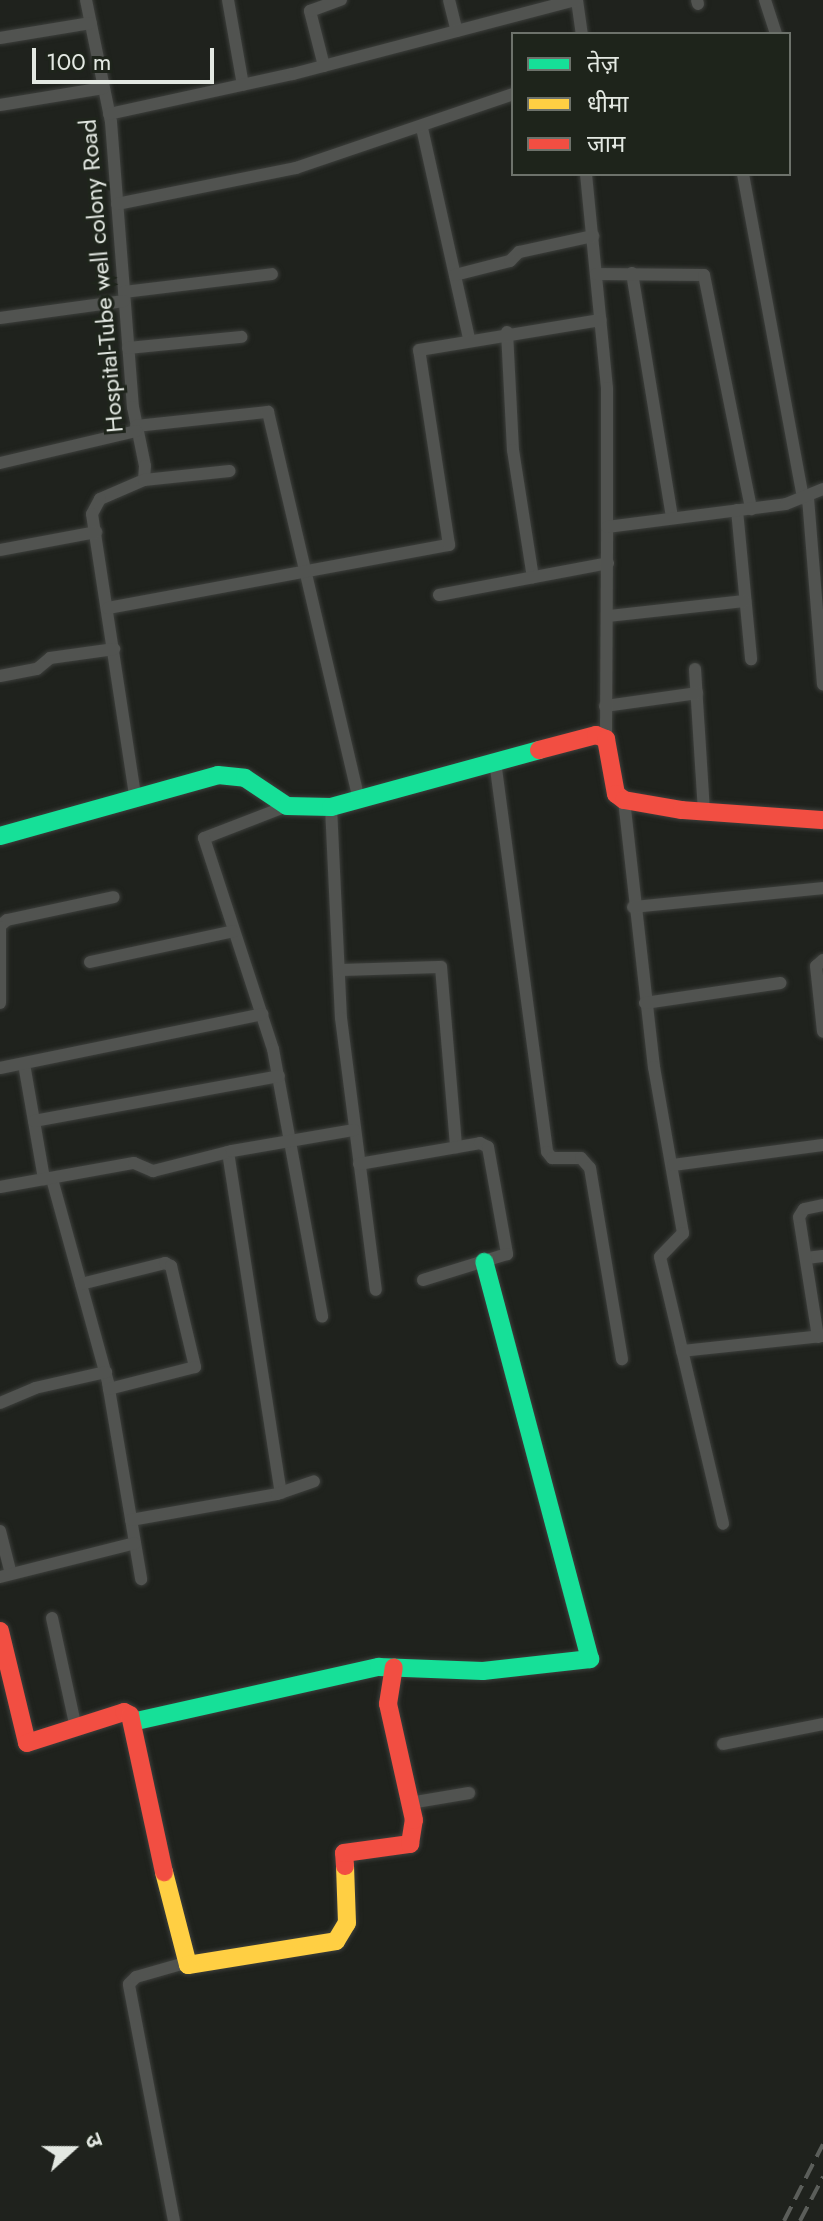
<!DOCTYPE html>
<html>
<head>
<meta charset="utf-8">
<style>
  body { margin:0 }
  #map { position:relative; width:823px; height:2221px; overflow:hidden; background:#1f221d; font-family:Jost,"Noto Sans Devanagari",sans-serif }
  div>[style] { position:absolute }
  .roads { filter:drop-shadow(0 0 2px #3d3f3c) drop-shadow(0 0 2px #3d3f3c) }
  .street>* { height:12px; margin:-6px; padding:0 6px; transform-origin:6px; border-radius:6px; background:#515350 }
  .fast>* { height:18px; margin:-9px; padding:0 9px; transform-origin:9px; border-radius:9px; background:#16e098 }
  .slow>* { height:18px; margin:-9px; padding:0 9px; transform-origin:9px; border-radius:9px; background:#ffcf43 }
  .jam>* { height:18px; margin:-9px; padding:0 9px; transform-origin:9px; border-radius:9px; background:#f24e42 }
  .rail>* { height:4px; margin-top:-2px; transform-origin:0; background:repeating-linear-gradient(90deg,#5b5e5a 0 16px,transparent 0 24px) }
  span { translate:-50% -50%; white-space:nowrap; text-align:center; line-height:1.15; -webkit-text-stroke:6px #1e241b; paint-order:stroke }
  .street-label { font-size:24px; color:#e3e8e2 }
  .legend { position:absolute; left:511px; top:32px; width:280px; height:144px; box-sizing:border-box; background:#1e241b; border:2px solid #6d726b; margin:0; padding:10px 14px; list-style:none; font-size:24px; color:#e3e8e2 }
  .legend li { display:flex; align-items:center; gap:16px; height:40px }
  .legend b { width:40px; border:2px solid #6d726b }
  .north { position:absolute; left:32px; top:2109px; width:80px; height:80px; -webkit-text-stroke:6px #1e241b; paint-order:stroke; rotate:69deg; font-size:22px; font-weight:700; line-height:32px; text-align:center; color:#e3e8e2 }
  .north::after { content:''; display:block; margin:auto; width:28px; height:36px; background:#e3e8e2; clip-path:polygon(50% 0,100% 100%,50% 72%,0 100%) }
  .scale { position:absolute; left:32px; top:48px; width:182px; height:36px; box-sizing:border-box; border:4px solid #e3e8e2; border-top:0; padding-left:10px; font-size:24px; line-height:28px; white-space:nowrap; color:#e3e8e2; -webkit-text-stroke:6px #1e241b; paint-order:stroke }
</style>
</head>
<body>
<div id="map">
  <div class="roads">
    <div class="street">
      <div style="left:86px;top:0;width:125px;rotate:78.4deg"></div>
      <div style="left:111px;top:122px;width:286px;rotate:85.6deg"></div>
      <div style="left:133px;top:407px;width:60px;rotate:78.5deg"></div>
      <div style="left:145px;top:466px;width:14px;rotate:94deg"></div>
      <div style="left:144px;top:480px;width:48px;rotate:156.6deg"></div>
      <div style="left:100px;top:499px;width:17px;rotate:118deg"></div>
      <div style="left:92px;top:514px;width:290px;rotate:81.3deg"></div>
      <div style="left:228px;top:0;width:86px;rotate:80deg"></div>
      <div style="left:449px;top:0;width:32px;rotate:76deg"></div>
      <div style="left:577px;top:0;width:34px;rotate:82deg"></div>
      <div style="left:697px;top:0;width:4px;rotate:76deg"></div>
      <div style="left:765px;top:0;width:36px;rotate:72deg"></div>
      <div style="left:0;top:38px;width:92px;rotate:-9.4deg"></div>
      <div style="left:324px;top:66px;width:57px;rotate:-104.3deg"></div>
      <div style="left:310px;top:11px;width:33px;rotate:-20deg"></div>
      <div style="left:0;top:105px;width:105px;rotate:-9.3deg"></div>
      <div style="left:109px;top:114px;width:188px;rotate:-12.3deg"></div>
      <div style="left:293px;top:74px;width:292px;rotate:-14.7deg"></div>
      <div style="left:422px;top:128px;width:215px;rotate:77.4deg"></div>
      <div style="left:586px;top:174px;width:215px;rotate:84.4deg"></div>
      <div style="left:607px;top:388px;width:139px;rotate:90deg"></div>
      <div style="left:743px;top:174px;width:330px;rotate:79.5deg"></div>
      <div style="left:117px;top:204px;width:183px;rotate:-11.4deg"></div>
      <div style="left:296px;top:168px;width:229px;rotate:-18.8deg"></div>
      <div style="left:632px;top:273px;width:248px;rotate:80.7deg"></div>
      <div style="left:596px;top:274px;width:108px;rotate:0.5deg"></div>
      <div style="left:704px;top:275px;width:239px;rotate:78.6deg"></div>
      <div style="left:455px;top:275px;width:57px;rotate:-14.3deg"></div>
      <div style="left:510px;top:261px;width:13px;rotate:-45deg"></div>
      <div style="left:519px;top:252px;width:76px;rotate:-12.2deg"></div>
      <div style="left:124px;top:292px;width:149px;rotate:-6.9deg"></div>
      <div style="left:0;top:318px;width:125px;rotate:-7.8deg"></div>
      <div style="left:507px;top:332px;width:118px;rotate:87.1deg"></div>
      <div style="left:513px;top:450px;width:129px;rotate:81.1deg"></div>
      <div style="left:128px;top:348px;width:114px;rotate:-5.6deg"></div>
      <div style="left:136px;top:426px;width:133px;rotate:-6.1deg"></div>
      <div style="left:268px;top:412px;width:398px;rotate:76.8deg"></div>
      <div style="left:0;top:463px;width:140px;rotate:-13.2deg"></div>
      <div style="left:144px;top:480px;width:86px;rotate:-6deg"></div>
      <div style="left:808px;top:498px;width:187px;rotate:85.4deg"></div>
      <div style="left:737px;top:510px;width:150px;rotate:84.6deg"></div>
      <div style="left:0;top:550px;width:98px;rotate:-10.6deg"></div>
      <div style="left:439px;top:595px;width:172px;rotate:-10.7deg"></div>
      <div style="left:108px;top:608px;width:347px;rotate:-10.5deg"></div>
      <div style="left:449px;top:545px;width:197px;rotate:-98.7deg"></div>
      <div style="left:419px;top:350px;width:184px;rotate:-9.4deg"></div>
      <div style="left:609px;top:616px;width:137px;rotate:-6.3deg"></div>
      <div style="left:695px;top:669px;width:143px;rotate:86.4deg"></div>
      <div style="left:0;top:676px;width:38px;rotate:-11deg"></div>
      <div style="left:37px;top:669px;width:17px;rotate:-40deg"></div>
      <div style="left:50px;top:658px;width:65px;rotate:-8deg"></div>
      <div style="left:605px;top:706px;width:93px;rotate:-8deg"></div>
      <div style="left:606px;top:739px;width:212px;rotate:-89.7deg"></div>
      <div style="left:607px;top:527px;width:180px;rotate:-7.3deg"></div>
      <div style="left:786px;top:504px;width:40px;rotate:-22deg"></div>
      <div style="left:495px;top:761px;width:394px;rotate:82.4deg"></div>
      <div style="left:547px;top:1152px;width:8px;rotate:50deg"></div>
      <div style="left:552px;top:1158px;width:29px"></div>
      <div style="left:581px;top:1158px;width:13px;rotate:48deg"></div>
      <div style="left:590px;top:1168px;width:194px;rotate:80.5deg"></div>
      <div style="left:624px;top:800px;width:269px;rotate:83.6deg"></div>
      <div style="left:654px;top:1067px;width:169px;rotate:80.1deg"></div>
      <div style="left:683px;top:1233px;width:33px;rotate:134deg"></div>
      <div style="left:660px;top:1257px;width:274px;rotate:76.7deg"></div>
      <div style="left:287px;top:806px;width:89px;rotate:158.9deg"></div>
      <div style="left:204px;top:838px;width:222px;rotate:71.9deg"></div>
      <div style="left:273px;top:1049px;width:272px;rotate:79.6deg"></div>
      <div style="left:331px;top:807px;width:211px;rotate:87.3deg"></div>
      <div style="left:341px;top:1018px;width:274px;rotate:82.7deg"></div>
      <div style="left:633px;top:907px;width:191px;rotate:-5.7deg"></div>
      <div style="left:0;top:926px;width:9px;rotate:-41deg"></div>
      <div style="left:7px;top:920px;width:109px;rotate:-12.1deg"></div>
      <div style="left:0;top:927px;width:76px;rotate:90deg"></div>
      <div style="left:823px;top:960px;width:9px;rotate:139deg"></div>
      <div style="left:816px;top:966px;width:66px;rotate:83.9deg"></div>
      <div style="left:90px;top:962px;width:147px;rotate:-12.1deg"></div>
      <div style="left:339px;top:970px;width:102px;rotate:-1.7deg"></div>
      <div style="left:441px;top:967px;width:181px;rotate:85.2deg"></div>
      <div style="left:645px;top:1003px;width:137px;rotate:-8.4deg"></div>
      <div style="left:24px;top:1064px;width:117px;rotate:80.1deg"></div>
      <div style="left:0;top:1068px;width:268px;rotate:-11.6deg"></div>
      <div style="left:34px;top:1121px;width:249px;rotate:-10.4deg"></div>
      <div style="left:228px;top:1152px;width:345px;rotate:81.2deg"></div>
      <div style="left:359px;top:1164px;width:123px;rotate:-9.8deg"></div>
      <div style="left:480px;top:1143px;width:9px;rotate:27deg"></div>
      <div style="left:488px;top:1147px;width:109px;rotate:79.9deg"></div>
      <div style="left:507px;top:1254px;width:88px;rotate:162.8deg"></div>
      <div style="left:673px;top:1165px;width:151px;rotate:-7.6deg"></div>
      <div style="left:52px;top:1179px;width:212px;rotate:74.6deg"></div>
      <div style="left:108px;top:1383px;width:199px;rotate:80.4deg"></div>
      <div style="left:0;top:1187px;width:136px;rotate:-10.2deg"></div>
      <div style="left:134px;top:1163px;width:21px;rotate:23deg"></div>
      <div style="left:153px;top:1171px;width:81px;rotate:-14.2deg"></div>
      <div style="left:232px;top:1151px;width:124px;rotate:-9.8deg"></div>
      <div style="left:806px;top:1258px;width:17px;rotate:-7deg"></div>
      <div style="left:81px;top:1284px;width:87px;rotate:-14deg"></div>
      <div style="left:165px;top:1263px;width:7px;rotate:27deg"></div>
      <div style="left:171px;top:1266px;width:104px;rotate:76.6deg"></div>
      <div style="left:195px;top:1367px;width:89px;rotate:165.7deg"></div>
      <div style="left:818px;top:1337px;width:121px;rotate:-99deg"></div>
      <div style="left:799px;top:1217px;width:9px;rotate:-58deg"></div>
      <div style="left:804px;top:1209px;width:19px;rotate:-12deg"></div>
      <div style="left:682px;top:1351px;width:142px;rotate:-6.1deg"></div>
      <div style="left:0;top:1403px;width:38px;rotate:-23deg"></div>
      <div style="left:35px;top:1388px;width:73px;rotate:-12.7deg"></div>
      <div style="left:131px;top:1520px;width:148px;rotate:-10.1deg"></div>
      <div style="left:277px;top:1494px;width:39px;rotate:-19deg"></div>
      <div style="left:0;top:1531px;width:44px;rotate:75.7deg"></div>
      <div style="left:0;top:1577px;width:139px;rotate:-14.1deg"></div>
      <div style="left:52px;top:1618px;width:113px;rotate:77.7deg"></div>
      <div style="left:723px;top:1744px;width:102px;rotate:-11.3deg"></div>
      <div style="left:410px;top:1803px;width:60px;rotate:-9.6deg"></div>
      <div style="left:174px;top:2221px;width:241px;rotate:-100.8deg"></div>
      <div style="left:129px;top:1984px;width:10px;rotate:-45deg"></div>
      <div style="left:136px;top:1977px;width:51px;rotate:-15.9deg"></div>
    </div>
    <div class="fast">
      <div style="left:0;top:836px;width:226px;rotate:-15.6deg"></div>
      <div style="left:218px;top:775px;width:27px;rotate:6deg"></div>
      <div style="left:245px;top:778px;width:50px;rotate:33.7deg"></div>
      <div style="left:287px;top:806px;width:44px;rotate:1.3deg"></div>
      <div style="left:331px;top:807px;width:216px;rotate:-15.3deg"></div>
      <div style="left:132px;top:1722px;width:253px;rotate:-12.6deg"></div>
      <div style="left:379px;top:1667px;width:104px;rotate:2.2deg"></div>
      <div style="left:483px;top:1671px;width:108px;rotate:-6.4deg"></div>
      <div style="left:590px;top:1659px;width:411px;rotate:-104.9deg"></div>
    </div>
    <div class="slow">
      <div style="left:164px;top:1872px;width:96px;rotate:75.5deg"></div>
      <div style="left:188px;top:1965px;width:150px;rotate:-9.2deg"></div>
      <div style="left:336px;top:1941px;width:21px;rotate:-59deg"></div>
      <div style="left:347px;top:1923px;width:57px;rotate:-92deg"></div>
    </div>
    <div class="jam">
      <div style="left:539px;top:750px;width:59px;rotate:-14.7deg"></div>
      <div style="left:596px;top:735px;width:11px;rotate:22deg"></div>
      <div style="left:606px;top:739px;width:56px;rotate:79.7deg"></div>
      <div style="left:616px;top:794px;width:10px;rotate:37deg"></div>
      <div style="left:624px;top:800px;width:59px;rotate:9.8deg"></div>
      <div style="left:682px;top:810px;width:141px;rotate:4.1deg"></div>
      <div style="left:0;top:1631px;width:115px;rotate:76.4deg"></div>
      <div style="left:27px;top:1743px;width:102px;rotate:-17.7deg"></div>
      <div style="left:124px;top:1712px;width:7px;rotate:27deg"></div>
      <div style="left:130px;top:1715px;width:161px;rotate:77.8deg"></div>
      <div style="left:345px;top:1866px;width:13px;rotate:-94deg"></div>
      <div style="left:344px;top:1853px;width:67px;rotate:-7.8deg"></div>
      <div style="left:410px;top:1844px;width:24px;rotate:-81deg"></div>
      <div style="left:414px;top:1820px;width:119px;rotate:-102.6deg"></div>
      <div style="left:388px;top:1704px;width:37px;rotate:-81deg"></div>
    </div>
  </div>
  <div class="rail">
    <div style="left:784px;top:2221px;width:86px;rotate:-63.1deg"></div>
    <div style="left:800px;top:2221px;width:50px;rotate:-62.4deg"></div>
  </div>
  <div class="street-label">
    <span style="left:101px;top:276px;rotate:-95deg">Hospital-Tube well colony Road</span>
  </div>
  <ul class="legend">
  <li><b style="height:10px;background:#16e098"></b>तेज़</li>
  <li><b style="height:10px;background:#ffcf43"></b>धीमा</li>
  <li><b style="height:10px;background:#f24e42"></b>जाम</li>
  </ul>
  <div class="north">उ</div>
  <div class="scale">100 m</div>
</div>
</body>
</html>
